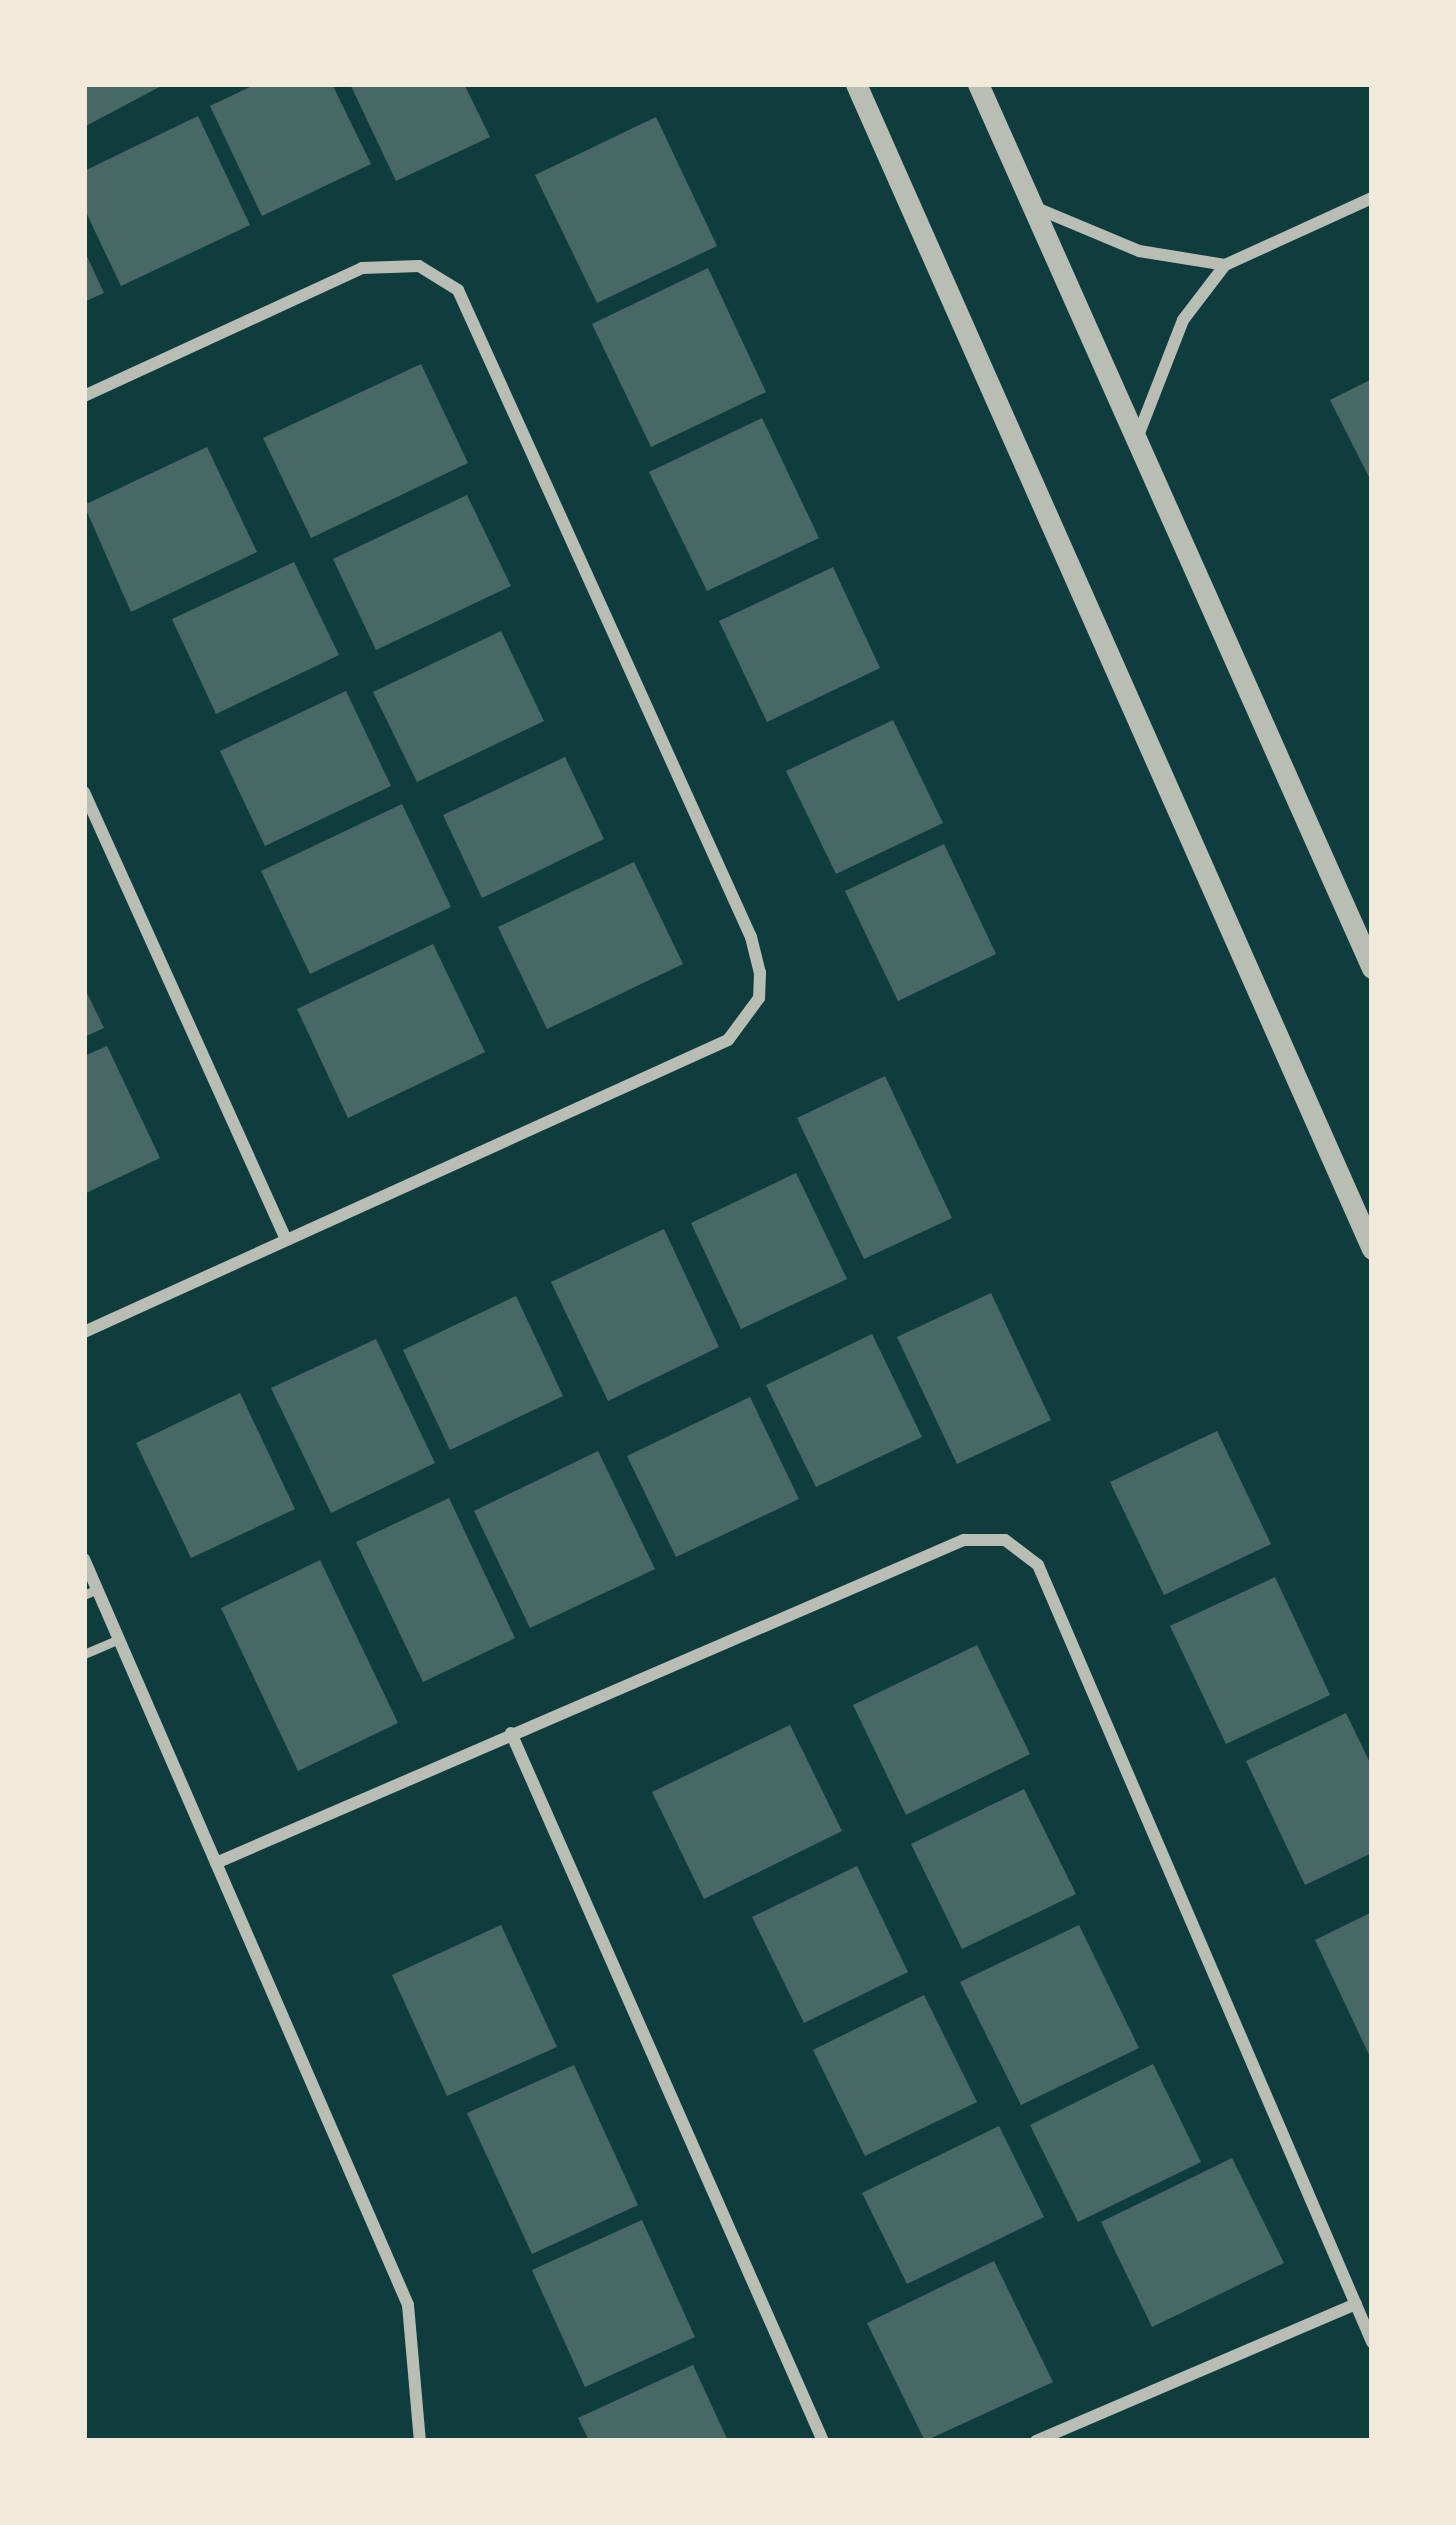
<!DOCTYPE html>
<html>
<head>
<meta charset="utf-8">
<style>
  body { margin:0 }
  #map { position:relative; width:1456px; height:2525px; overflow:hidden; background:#0f3d3e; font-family:Montserrat,sans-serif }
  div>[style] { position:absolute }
  .building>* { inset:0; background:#486865 }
  .service>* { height:9px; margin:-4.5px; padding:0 4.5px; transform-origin:4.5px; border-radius:4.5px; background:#b8beb3 }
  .minor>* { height:12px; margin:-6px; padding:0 6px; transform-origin:6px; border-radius:6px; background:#b8beb3 }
  .tertiary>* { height:21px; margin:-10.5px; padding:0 10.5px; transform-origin:10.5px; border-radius:10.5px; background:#b8beb3 }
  span { translate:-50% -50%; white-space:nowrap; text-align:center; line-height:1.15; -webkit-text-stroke:12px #f1e9da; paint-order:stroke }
  .frame { position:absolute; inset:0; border:87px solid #f1e9da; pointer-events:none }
</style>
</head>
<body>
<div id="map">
  <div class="building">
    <div style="clip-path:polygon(84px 84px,165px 84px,84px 127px)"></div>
    <div style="clip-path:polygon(256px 84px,332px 84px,371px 164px,262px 216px,210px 106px)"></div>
    <div style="clip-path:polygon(350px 84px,464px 84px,490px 137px,396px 181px)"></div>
    <div style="clip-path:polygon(198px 116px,250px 225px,121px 286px,84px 208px,84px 171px)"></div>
    <div style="clip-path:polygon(656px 117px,717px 246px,597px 303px,535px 175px)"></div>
    <div style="clip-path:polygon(84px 250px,104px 293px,84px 302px)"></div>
    <div style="clip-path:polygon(708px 268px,766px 392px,651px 447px,592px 324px)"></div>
    <div style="clip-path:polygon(421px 364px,468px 463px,311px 538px,263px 438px)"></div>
    <div style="clip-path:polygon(1372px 379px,1372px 483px,1330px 400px)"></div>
    <div style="clip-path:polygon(762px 418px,819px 538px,707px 591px,649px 472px)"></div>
    <div style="clip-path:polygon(207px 447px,257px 552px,131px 612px,84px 505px)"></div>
    <div style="clip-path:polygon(467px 495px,511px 586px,376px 650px,333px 559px)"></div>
    <div style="clip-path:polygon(294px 562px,339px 655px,216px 714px,172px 619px)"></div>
    <div style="clip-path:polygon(833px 567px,880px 668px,767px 722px,719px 621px)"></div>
    <div style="clip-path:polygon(501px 631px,544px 721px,417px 782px,373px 692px)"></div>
    <div style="clip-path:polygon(346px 691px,391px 786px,265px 846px,220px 751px)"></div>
    <div style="clip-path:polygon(893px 720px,943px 823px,836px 874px,786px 771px)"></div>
    <div style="clip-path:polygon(565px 757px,604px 839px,482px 898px,443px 815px)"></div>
    <div style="clip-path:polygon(402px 804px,451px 907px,310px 974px,261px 871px)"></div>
    <div style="clip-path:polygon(944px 844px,996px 954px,898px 1001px,845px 891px)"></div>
    <div style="clip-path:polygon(634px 862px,683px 964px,547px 1029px,498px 927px)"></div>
    <div style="clip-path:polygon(433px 944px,485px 1052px,348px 1118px,297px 1009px)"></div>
    <div style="clip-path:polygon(84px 987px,104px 1028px,84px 1037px)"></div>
    <div style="clip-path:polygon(107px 1046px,160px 1158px,84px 1194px,84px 1056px)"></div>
    <div style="clip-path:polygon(885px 1076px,952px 1218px,864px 1259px,797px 1118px)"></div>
    <div style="clip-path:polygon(796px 1173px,847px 1279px,741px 1329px,691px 1223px)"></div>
    <div style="clip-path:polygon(664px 1229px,719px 1347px,608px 1401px,551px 1282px)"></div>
    <div style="clip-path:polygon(991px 1293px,1051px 1420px,957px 1464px,897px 1337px)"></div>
    <div style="clip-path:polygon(516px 1296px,563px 1396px,450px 1450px,403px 1350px)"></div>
    <div style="clip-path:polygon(872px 1334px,922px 1437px,816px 1487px,766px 1385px)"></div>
    <div style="clip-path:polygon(376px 1339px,435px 1463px,331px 1513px,271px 1388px)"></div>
    <div style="clip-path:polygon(240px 1393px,295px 1509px,191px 1558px,136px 1443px)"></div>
    <div style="clip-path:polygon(750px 1397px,799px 1499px,676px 1557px,627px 1456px)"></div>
    <div style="clip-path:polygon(1217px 1431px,1271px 1544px,1164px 1595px,1110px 1482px)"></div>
    <div style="clip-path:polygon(598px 1451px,655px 1569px,530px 1628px,474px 1511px)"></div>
    <div style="clip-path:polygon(449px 1498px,515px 1638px,423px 1682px,356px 1542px)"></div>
    <div style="clip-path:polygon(320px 1560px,398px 1723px,298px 1771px,221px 1608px)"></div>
    <div style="clip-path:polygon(1275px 1577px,1330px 1695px,1226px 1744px,1170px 1626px)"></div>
    <div style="clip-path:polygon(977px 1645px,1030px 1754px,906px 1815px,853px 1705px)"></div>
    <div style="clip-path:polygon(1346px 1713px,1372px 1767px,1372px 1853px,1305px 1885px,1246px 1761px)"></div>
    <div style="clip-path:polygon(790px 1725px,842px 1831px,704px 1899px,652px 1792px)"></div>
    <div style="clip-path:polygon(1024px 1789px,1076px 1894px,962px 1949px,911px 1844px)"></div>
    <div style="clip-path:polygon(857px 1866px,908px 1972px,804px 2023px,752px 1917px)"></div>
    <div style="clip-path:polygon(1372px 1912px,1372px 2061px,1315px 1940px)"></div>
    <div style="clip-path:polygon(501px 1925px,557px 2047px,447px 2096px,392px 1975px)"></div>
    <div style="clip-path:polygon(1079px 1925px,1139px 2048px,1021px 2105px,960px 1982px)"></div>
    <div style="clip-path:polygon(924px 1995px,977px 2102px,865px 2156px,813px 2050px)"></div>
    <div style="clip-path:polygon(1153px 2064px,1201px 2162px,1078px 2222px,1030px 2125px)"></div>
    <div style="clip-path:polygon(574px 2065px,638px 2205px,532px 2254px,467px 2113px)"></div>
    <div style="clip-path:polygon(999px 2126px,1044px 2217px,907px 2284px,862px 2193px)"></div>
    <div style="clip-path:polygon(1232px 2158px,1284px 2263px,1152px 2327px,1101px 2222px)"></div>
    <div style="clip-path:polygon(642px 2220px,695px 2337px,585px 2387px,532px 2270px)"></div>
    <div style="clip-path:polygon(994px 2261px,1053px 2382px,925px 2441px,867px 2323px)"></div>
    <div style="clip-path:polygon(693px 2365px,728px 2441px,589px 2441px,578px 2418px)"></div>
  </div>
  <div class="service">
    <div style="left:84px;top:1595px;width:14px;rotate:-25deg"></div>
    <div style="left:84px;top:1654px;width:38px;rotate:-23deg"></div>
  </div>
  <div class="minor">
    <div style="left:1034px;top:207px;width:114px;rotate:22.7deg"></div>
    <div style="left:1139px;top:251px;width:87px;rotate:9.2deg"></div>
    <div style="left:84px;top:396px;width:306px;rotate:-24.7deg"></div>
    <div style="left:362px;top:268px;width:57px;rotate:-2deg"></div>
    <div style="left:419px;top:266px;width:46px;rotate:31.6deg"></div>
    <div style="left:458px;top:290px;width:710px;rotate:65.64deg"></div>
    <div style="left:751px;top:937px;width:36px;rotate:76deg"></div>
    <div style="left:760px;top:972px;width:26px;rotate:92deg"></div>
    <div style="left:759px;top:998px;width:52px;rotate:126.4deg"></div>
    <div style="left:728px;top:1040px;width:707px;rotate:155.61deg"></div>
    <div style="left:1139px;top:433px;width:121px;rotate:-68.7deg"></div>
    <div style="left:1183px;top:320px;width:69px;rotate:-52.6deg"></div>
    <div style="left:1225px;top:265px;width:162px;rotate:-24.5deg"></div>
    <div style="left:84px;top:792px;width:491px;rotate:65.7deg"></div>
    <div style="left:84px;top:1559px;width:813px;rotate:66.52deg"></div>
    <div style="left:408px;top:2305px;width:137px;rotate:85deg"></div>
    <div style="left:511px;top:1733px;width:774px;rotate:66.22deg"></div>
    <div style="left:216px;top:1863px;width:815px;rotate:-23.36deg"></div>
    <div style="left:964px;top:1540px;width:41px"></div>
    <div style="left:1005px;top:1540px;width:41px;rotate:37.1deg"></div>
    <div style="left:1038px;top:1565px;width:846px;rotate:66.74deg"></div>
    <div style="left:1036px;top:2441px;width:348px;rotate:-23.2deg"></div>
  </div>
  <div class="tertiary">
    <div style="left:856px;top:84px;width:1274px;rotate:66.11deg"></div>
    <div style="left:978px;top:84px;width:968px;rotate:65.98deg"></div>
  </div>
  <div class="frame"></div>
</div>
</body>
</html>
